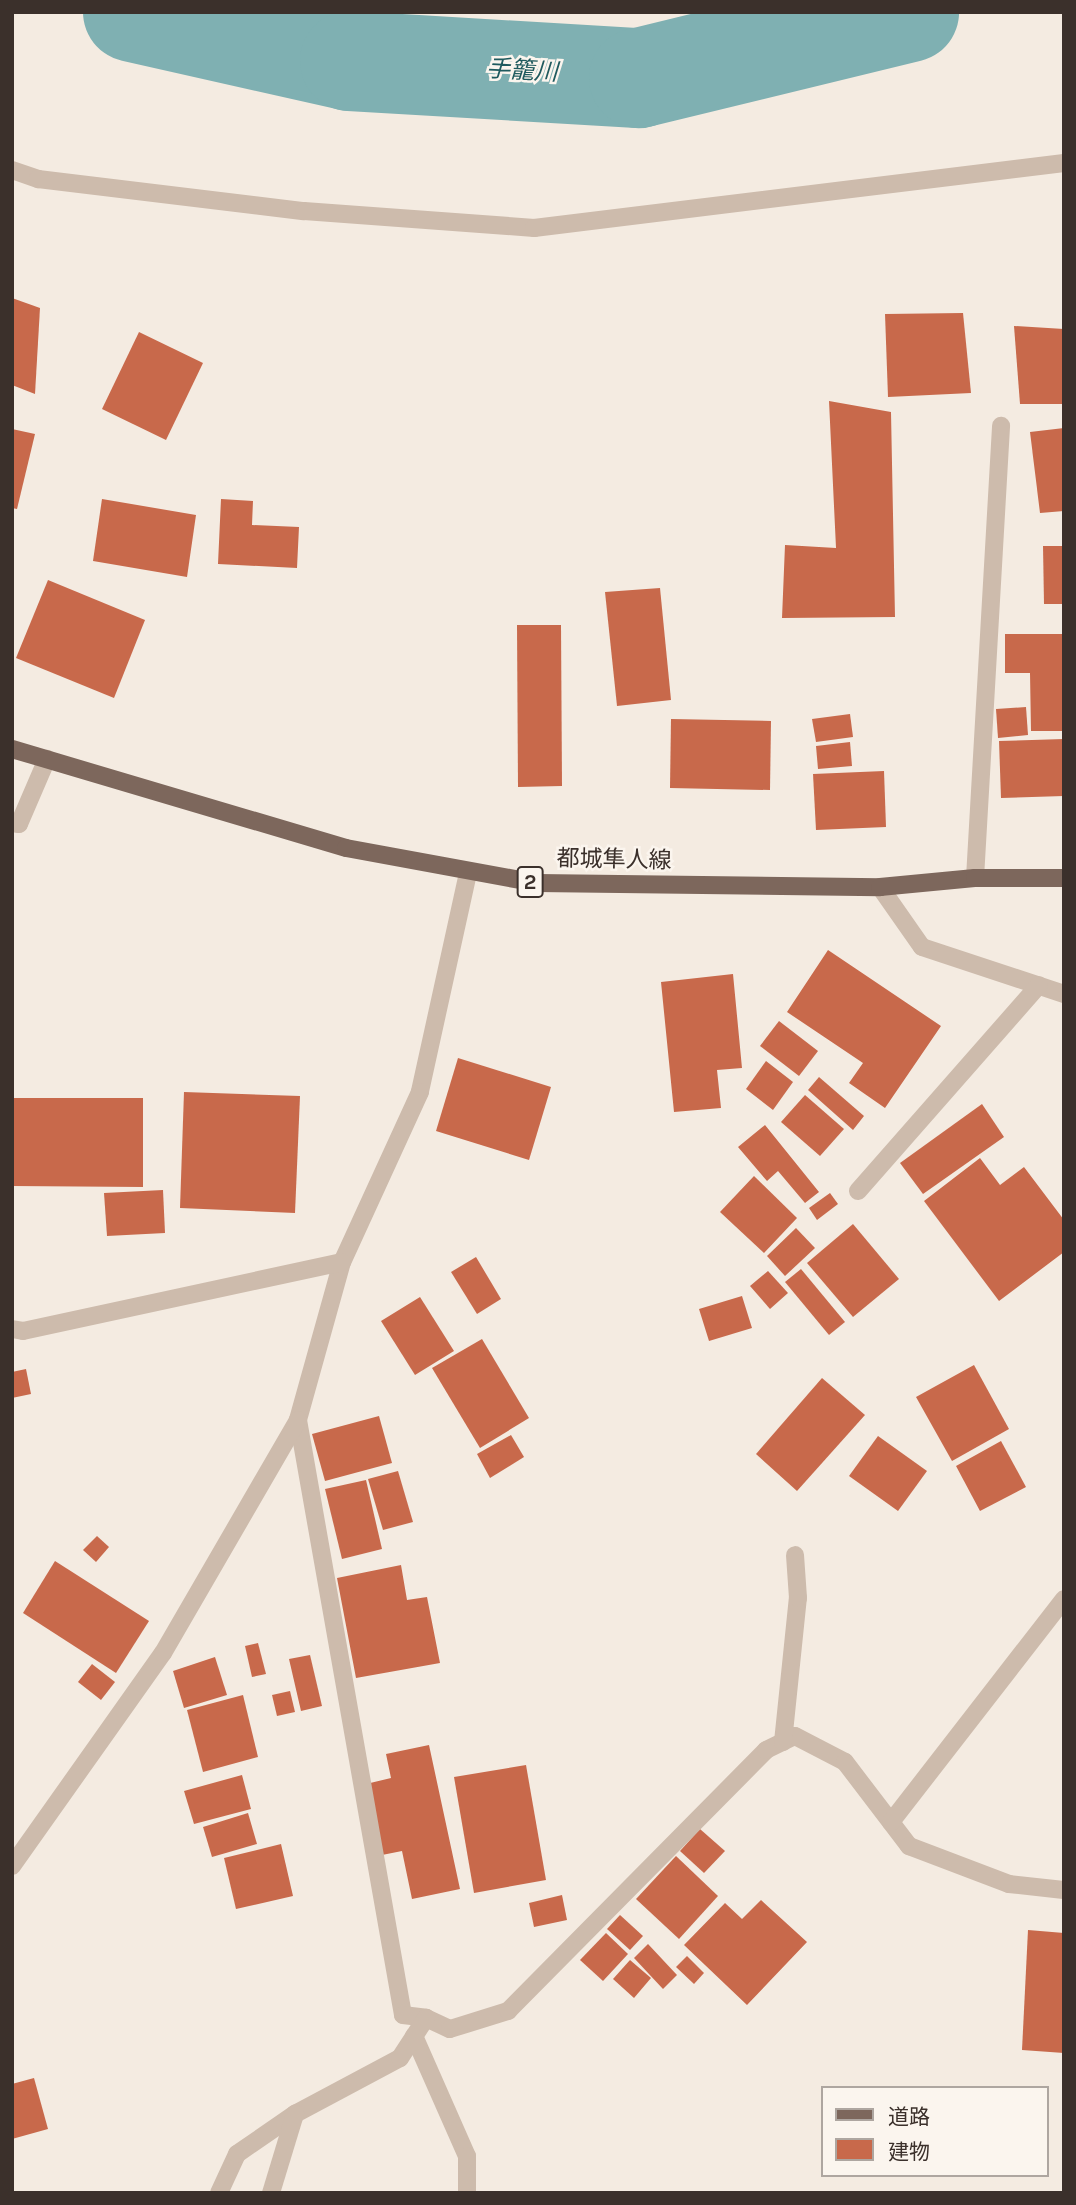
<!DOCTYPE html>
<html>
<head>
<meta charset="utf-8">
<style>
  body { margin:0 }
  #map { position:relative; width:1076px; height:2205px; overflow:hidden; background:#f4ebe1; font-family:Karla,"Noto Sans JP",sans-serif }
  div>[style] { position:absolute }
  .river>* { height:100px; margin:-50px; padding:0 50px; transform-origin:50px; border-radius:50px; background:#7fb0b2 }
  .building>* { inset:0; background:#c8694b }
  .minor>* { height:18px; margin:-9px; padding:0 9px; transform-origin:9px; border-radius:9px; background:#cdbbac }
  .major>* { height:18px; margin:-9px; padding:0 9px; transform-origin:9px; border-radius:9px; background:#7d675c }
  span { translate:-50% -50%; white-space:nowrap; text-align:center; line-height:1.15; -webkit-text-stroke:5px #fbf5ee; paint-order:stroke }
  .shield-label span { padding:2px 5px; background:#fbf5ee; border:2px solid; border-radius:5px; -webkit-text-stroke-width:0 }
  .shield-label { font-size:21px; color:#3b302b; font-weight:700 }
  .street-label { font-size:23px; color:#3b302b }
  .water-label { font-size:24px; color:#1f5a5e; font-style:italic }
  .frame { position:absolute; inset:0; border:14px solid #3b302b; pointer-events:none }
  .legend { position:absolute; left:821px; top:2086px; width:228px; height:91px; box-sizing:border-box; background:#fbf5ee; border:2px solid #aea6a0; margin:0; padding:9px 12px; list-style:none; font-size:21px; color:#3b302b }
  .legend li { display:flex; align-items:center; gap:14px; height:35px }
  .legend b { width:35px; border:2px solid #aea6a0 }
</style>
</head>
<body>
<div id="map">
  <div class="river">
    <div style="left:133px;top:12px;width:222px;rotate:12.7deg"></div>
    <div style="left:350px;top:61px;width:289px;rotate:3.4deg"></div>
    <div style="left:639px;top:78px;width:278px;rotate:-13.7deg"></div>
  </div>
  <div class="building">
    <div style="clip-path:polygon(12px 298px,40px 308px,35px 394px,12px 385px)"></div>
    <div style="clip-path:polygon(963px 313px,971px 393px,888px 397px,885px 314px)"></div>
    <div style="clip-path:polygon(1014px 326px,1064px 329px,1064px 404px,1020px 404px)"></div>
    <div style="clip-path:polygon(139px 332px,203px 363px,166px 440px,102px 409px)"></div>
    <div style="clip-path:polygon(829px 401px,891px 412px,895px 617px,782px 618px,785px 545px,836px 548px)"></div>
    <div style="clip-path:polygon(1064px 428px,1064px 511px,1040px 513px,1030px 432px)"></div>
    <div style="clip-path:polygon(12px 429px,35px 434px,17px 509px,12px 508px)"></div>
    <div style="clip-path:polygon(102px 499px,196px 515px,187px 577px,93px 561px)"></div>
    <div style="clip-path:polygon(221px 499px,253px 501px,252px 525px,299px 527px,297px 568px,218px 564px)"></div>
    <div style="clip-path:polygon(1043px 546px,1064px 546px,1064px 604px,1044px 604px)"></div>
    <div style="clip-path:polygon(48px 580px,145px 620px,114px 698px,16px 658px)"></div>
    <div style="clip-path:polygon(660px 588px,671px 700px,617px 706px,605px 592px)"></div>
    <div style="clip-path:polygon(517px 625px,561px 625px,562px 786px,518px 787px)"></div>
    <div style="clip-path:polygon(1005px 634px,1064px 634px,1064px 731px,1031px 731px,1030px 673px,1005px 673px)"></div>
    <div style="clip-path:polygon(1026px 707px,1028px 735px,998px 738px,996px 709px)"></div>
    <div style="clip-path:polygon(850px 714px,853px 737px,816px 742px,812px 719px)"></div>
    <div style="clip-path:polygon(671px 719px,771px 721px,770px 790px,670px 788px)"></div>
    <div style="clip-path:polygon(1064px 739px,1064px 796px,1001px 798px,999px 741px)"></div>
    <div style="clip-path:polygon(850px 742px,852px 766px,818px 769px,816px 746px)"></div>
    <div style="clip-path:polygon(884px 771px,886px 827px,816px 830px,813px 774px)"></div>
    <div style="clip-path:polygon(828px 950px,941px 1026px,885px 1108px,849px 1083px,863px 1063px,787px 1012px)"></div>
    <div style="clip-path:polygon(733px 974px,742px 1068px,717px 1070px,721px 1108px,674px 1112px,661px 982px)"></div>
    <div style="clip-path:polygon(779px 1021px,818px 1051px,799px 1076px,760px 1046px)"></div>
    <div style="clip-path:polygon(458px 1058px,551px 1087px,529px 1160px,436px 1131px)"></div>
    <div style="clip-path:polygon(766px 1061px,793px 1082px,773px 1110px,746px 1089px)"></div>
    <div style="clip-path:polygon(819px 1077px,864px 1116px,853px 1130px,808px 1090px)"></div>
    <div style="clip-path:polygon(184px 1092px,300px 1096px,295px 1213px,180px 1208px)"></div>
    <div style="clip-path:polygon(805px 1095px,844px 1129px,820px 1156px,781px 1122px)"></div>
    <div style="clip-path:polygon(12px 1098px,143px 1098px,143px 1187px,12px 1186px)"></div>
    <div style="clip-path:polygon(982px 1104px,1004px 1137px,923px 1194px,900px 1163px)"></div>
    <div style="clip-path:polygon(765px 1125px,819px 1192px,805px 1203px,778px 1171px,767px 1181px,738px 1147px)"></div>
    <div style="clip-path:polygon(980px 1158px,1000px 1185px,1024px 1167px,1064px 1220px,1064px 1252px,999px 1301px,924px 1201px)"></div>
    <div style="clip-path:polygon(754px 1176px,797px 1218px,764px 1253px,720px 1212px)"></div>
    <div style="clip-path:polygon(163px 1190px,165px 1233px,107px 1236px,104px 1193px)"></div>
    <div style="clip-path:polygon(830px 1193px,838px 1204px,817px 1220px,809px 1208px)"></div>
    <div style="clip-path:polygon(853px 1224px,899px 1279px,853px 1317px,807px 1263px)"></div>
    <div style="clip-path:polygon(796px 1228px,815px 1248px,785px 1276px,767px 1256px)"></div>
    <div style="clip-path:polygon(476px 1257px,501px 1299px,477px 1314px,451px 1272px)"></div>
    <div style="clip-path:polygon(801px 1269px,845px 1322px,829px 1335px,785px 1282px)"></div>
    <div style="clip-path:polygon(768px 1271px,788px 1293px,770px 1309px,750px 1286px)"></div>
    <div style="clip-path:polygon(742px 1296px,752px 1328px,709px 1341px,699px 1309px)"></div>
    <div style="clip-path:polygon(420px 1297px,454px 1351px,415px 1375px,381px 1321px)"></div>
    <div style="clip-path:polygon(482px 1339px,529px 1418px,480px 1448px,432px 1368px)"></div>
    <div style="clip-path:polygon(974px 1365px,1009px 1429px,952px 1461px,916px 1397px)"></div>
    <div style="clip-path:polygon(26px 1369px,31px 1394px,12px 1398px,12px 1372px)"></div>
    <div style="clip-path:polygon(822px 1378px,865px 1415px,797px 1491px,756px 1454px)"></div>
    <div style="clip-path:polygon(379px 1416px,392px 1463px,325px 1481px,312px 1434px)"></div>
    <div style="clip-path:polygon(511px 1435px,524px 1457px,490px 1478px,477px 1454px)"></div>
    <div style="clip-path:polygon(878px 1436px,927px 1471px,898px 1511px,849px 1476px)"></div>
    <div style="clip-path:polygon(1001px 1441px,1026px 1487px,980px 1511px,956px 1466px)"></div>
    <div style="clip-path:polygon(398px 1471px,413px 1522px,383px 1530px,368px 1479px)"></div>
    <div style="clip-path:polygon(366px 1480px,382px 1549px,342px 1559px,325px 1489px)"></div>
    <div style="clip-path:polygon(97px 1536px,109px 1547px,96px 1562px,83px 1550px)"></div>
    <div style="clip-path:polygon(55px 1561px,149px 1621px,116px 1673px,23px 1613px)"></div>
    <div style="clip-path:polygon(401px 1565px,407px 1600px,427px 1597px,440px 1663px,356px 1678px,337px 1578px)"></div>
    <div style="clip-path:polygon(258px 1643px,266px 1674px,252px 1677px,245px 1646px)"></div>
    <div style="clip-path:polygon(310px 1655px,322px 1706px,301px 1711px,289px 1659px)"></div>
    <div style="clip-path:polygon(215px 1657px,227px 1695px,184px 1708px,173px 1671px)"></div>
    <div style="clip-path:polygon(92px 1664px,115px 1682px,101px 1700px,78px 1682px)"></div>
    <div style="clip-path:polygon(290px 1691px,295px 1712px,277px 1716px,272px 1695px)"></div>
    <div style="clip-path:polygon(243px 1695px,258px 1757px,203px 1772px,187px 1710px)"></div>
    <div style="clip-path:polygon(429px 1745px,460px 1889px,412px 1899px,402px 1851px,382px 1855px,366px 1784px,391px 1778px,386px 1754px)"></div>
    <div style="clip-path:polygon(526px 1765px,546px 1880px,474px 1893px,454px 1777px)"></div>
    <div style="clip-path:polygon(242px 1775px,251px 1809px,194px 1824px,184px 1791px)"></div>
    <div style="clip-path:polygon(248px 1813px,257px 1844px,212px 1857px,203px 1827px)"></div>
    <div style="clip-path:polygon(700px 1829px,725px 1851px,704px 1873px,680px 1851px)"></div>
    <div style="clip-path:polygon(281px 1844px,293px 1896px,236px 1909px,224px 1858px)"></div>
    <div style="clip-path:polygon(676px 1856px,718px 1896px,679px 1939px,636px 1899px)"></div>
    <div style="clip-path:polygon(562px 1895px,567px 1920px,534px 1927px,529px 1903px)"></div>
    <div style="clip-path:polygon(761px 1900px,807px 1942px,747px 2005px,684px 1945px,725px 1903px,742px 1919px)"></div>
    <div style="clip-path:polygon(620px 1915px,643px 1936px,630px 1950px,607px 1929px)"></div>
    <div style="clip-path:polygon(1028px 1930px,1064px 1933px,1064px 2053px,1022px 2050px)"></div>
    <div style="clip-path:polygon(606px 1933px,628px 1954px,603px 1981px,580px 1960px)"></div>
    <div style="clip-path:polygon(648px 1944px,677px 1975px,663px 1989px,634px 1958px)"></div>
    <div style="clip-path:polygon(687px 1956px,704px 1973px,694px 1984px,676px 1967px)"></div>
    <div style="clip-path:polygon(630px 1960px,651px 1978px,634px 1998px,613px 1979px)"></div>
    <div style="clip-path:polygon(34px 2078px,48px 2129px,12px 2139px,12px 2084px)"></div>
  </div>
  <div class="minor">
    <div style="left:12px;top:170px;width:28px;rotate:19deg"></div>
    <div style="left:38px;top:179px;width:268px;rotate:6.9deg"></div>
    <div style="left:304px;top:211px;width:231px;rotate:4.2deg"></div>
    <div style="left:534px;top:228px;width:534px;rotate:-6.99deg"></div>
    <div style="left:12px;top:823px;width:7px;rotate:8deg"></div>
    <div style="left:19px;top:824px;width:71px;rotate:-66.7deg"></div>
    <div style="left:468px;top:873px;width:224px;rotate:102.4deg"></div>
    <div style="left:420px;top:1092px;width:187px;rotate:114.6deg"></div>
    <div style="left:342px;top:1262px;width:164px;rotate:105.6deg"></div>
    <div style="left:298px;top:1420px;width:604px;rotate:79.99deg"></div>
    <div style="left:403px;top:2015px;width:23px;rotate:7deg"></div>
    <div style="left:426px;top:2018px;width:26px;rotate:25deg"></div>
    <div style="left:450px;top:2029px;width:61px;rotate:-17.2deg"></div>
    <div style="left:508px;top:2011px;width:367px;rotate:-45.3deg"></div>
    <div style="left:766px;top:1750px;width:32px;rotate:-26deg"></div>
    <div style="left:795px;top:1736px;width:56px;rotate:27.5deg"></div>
    <div style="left:845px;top:1762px;width:106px;rotate:52.7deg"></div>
    <div style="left:909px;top:1846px;width:107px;rotate:20.8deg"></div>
    <div style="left:1009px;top:1884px;width:55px;rotate:6.2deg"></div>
    <div style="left:975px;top:878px;width:453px;rotate:-86.7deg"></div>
    <div style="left:880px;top:887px;width:73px;rotate:55deg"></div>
    <div style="left:922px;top:947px;width:150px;rotate:18.3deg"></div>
    <div style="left:858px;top:1191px;width:274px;rotate:-48.7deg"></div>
    <div style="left:12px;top:1329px;width:11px;rotate:10deg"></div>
    <div style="left:23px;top:1331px;width:326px;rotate:-12.2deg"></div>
    <div style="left:783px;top:1742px;width:145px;rotate:-84.1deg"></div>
    <div style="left:798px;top:1598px;width:43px;rotate:-94deg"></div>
    <div style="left:891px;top:1822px;width:282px;rotate:-52.2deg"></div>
    <div style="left:12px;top:1866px;width:261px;rotate:-54.7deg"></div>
    <div style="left:163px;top:1653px;width:269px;rotate:-59.9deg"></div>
    <div style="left:414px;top:2036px;width:131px;rotate:66.2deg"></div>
    <div style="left:467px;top:2156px;width:37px;rotate:90deg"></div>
    <div style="left:219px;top:2193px;width:43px;rotate:-65.2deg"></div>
    <div style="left:237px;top:2154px;width:70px;rotate:-34.6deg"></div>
    <div style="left:295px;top:2114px;width:119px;rotate:-28.1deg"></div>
    <div style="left:400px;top:2058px;width:48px;rotate:-57deg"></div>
    <div style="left:271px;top:2193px;width:83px;rotate:-73.1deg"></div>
  </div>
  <div class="major">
    <div style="left:12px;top:749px;width:348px;rotate:16.5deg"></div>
    <div style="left:346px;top:848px;width:194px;rotate:10.4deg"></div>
    <div style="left:537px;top:883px;width:343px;rotate:0.7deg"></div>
    <div style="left:880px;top:887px;width:95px;rotate:-5.4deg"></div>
    <div style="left:975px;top:878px;width:89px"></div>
  </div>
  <div class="shield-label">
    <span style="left:530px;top:882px">2</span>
  </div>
  <div class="street-label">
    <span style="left:614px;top:860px;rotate:1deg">都城隼人線</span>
  </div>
  <div class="water-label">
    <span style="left:522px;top:71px;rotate:3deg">手籠川</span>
  </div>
  <div class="frame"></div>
  <ul class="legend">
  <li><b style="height:9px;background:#7d675c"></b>道路</li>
  <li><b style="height:19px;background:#c8694b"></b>建物</li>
  </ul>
</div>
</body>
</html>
